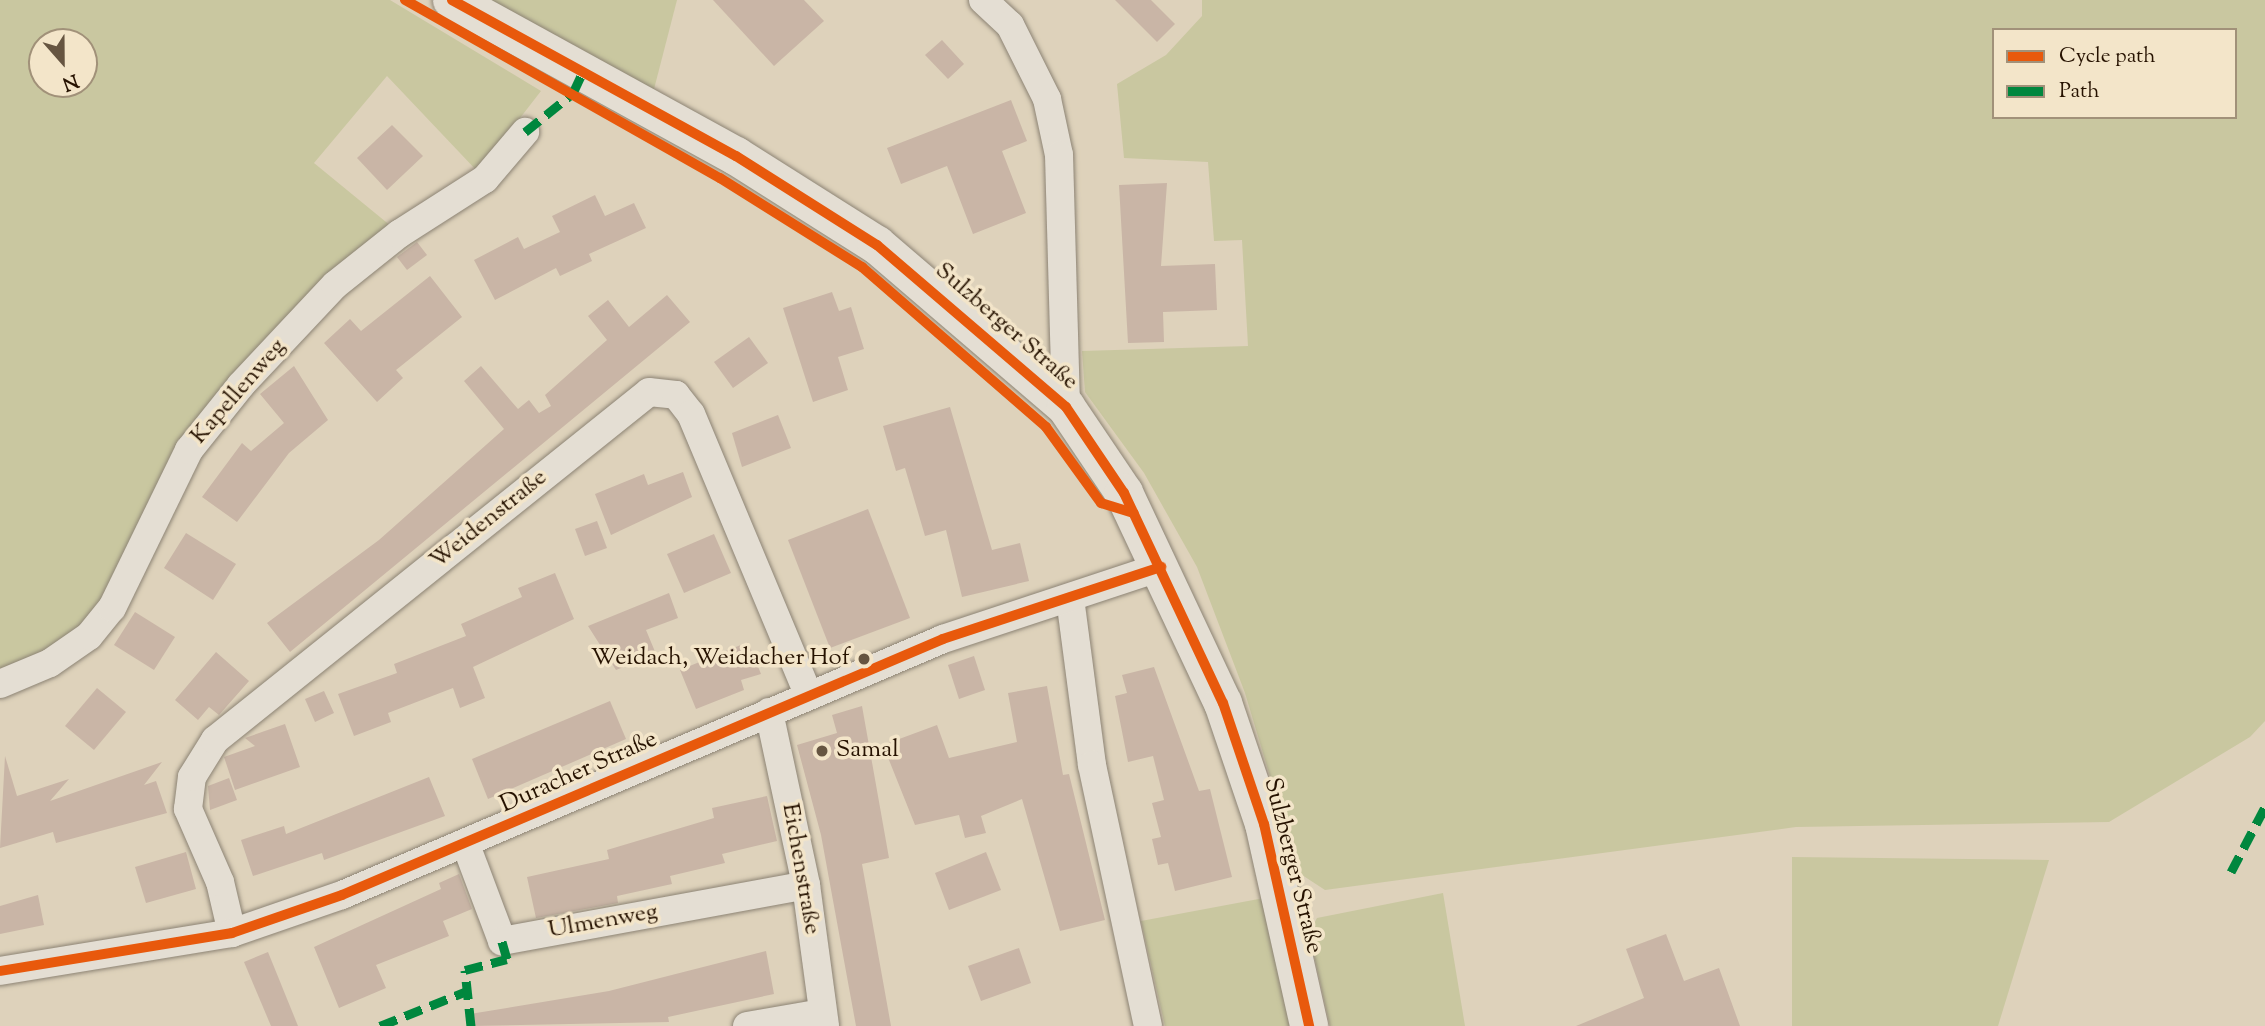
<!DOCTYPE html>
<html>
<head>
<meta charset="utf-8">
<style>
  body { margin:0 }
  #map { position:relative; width:2265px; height:1026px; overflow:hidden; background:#ded2bb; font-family:"Sorts Mill Goudy",serif }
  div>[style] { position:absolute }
  .green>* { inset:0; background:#c9c7a0 }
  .building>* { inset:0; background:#c9b5a6 }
  .roads { filter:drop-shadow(0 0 2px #8c8374) drop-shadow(0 0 2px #8c8374) }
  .street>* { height:28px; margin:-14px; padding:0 14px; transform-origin:14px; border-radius:14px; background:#e4ded3 }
  .secondary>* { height:38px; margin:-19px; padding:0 19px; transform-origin:19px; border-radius:19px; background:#e4ded3 }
  .quiet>* { height:9px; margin-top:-4.5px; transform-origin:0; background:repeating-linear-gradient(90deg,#00873e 0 18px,transparent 0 27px) }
  .cycleway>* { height:10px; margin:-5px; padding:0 5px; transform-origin:5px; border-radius:5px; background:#e8590c }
  .dots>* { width:19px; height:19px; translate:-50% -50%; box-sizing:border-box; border:4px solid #f3e5c9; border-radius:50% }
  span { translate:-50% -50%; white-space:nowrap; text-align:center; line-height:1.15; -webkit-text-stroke:7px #f3e5c9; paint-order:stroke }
  .street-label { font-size:24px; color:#261200 }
  .poi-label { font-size:24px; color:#261200 }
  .right { translate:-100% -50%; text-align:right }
  .left { translate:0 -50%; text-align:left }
  .legend { position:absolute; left:1992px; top:28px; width:245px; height:91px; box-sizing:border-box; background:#f3e5c9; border:2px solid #a19179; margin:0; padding:9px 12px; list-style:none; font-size:21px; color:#261200 }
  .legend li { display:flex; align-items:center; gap:14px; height:35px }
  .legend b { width:35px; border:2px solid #a19179 }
  .north { position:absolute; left:28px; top:28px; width:70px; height:70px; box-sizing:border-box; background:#f3e5c9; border:2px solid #a19179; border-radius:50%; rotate:159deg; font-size:19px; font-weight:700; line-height:28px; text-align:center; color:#261200 }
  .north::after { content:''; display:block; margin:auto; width:24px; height:32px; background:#665541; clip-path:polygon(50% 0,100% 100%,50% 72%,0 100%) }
</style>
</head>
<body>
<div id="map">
  <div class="green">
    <div style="clip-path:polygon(evenodd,0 0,390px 0,541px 91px,478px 172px,387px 76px,314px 163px,397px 231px,238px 383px,84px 632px,0 678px,0 0,42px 42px,84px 42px,84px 84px,42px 84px,42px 42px)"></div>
    <div style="clip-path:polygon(486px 0,677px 0,653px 93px)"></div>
    <div style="clip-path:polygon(evenodd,1202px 0,2265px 0,2265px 721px,2250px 737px,2109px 822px,1796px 827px,1325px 890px,1299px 873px,1245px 693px,1197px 567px,1144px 473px,1085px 392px,1082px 351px,1248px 346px,1242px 240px,1214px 241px,1208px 162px,1124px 158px,1117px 84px,1166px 55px,1202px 16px,1202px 0,1994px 30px,2235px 30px,2235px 117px,1994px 117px,1994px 30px)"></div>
    <div style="clip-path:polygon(1792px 857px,2049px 860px,1998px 1026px,1792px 1026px)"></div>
    <div style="clip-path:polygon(1443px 893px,1465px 1026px,1330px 1026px,1309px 933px,1317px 918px)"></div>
    <div style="clip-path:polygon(1264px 898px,1292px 1026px,1165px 1026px,1141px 921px)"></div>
  </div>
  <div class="building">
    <div style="clip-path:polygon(713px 0,804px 0,824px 21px,774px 66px)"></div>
    <div style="clip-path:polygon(1115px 0,1151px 0,1175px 24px,1157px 42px)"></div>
    <div style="clip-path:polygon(942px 40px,964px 64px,948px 79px,925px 55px)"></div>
    <div style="clip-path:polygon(1011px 100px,1027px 141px,1002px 151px,1026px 213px,973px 234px,947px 166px,901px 184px,887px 148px)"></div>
    <div style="clip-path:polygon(392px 125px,423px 156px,387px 190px,357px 158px)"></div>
    <div style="clip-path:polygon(1167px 183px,1161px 266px,1215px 264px,1217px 310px,1163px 312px,1164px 342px,1128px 343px,1119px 185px)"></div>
    <div style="clip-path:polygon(595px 195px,605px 216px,634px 203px,646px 228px,589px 254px,592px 261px,560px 276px,556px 268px,495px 300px,474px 260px,518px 237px,524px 249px,560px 232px,552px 216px)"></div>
    <div style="clip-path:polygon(417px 242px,427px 255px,407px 270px,397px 257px)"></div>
    <div style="clip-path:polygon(430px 276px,462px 317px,396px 370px,403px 378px,377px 402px,324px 343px,350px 319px,361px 331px)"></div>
    <div style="clip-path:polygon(832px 292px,839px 311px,851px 307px,864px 349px,838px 357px,848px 390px,813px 402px,783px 308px)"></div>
    <div style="clip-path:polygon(667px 295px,690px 322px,290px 652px,267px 623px,379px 540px,504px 429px,464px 381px,481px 366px,518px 409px,529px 400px,539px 413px,551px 406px,545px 395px,607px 340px,588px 316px,608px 300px,629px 327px)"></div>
    <div style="clip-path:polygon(749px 337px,768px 363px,733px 388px,714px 362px)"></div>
    <div style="clip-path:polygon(294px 366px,328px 420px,289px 453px,237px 522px,202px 497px,242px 443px,251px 451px,284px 423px,260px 394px)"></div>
    <div style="clip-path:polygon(950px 407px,992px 550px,1020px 543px,1029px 581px,962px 597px,946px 530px,925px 536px,905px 468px,896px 471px,883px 426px)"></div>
    <div style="clip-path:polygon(778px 415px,791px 448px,742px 467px,732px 433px)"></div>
    <div style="clip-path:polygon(683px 472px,692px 497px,611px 535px,595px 494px,644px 474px,648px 485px)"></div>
    <div style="clip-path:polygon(868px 509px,910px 618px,830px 648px,788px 540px)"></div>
    <div style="clip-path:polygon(597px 521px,607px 548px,585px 556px,575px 529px)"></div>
    <div style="clip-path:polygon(186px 533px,236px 564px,213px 600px,164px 568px)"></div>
    <div style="clip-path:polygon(714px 534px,731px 573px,684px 593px,667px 554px)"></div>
    <div style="clip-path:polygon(555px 573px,574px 619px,473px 667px,485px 698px,460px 708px,453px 688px,388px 713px,391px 722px,354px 736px,338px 694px,397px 673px,394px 664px,466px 636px,461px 624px,522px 597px,518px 588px)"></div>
    <div style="clip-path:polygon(669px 593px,678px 618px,646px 630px,656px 654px,616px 670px,588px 626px)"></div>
    <div style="clip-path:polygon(135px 612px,175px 637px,154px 670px,114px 645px)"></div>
    <div style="clip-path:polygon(748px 642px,761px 674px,741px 680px,744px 690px,696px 709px,680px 670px)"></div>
    <div style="clip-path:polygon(216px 652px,249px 681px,219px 715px,209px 707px,198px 720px,175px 700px)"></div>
    <div style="clip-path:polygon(974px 656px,985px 690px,959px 699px,948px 665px)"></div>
    <div style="clip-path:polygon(1154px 667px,1199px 791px,1210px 789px,1232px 877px,1175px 891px,1168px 863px,1158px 865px,1152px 839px,1161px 837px,1152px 803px,1164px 800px,1153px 756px,1128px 762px,1115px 696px,1127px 693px,1122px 675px)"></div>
    <div style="clip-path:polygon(1047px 686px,1063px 775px,1069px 774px,1105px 920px,1060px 931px,1022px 799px,981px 816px,986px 833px,965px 838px,959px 815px,915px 825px,883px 745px,937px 725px,949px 758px,1017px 742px,1008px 693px)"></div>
    <div style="clip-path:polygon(97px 688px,126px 712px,94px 750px,65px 726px)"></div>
    <div style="clip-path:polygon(324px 691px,334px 713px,315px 722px,305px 699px)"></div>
    <div style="clip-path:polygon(610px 701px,626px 739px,488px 799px,472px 759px)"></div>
    <div style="clip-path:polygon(862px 706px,889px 858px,862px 864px,891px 1026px,856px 1026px,821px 835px,797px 745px,837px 733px,832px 715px)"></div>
    <div style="clip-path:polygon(285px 724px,300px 767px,235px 790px,224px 757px,255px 746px,245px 738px)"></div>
    <div style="clip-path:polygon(5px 756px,17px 796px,69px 779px,50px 801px,162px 762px,144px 785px,156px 781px,167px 813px,56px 843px,53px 832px,0 848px)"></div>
    <div style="clip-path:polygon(429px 777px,445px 816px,324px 860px,322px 853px,253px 876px,241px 840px,284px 826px,286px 834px)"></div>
    <div style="clip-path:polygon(229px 778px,237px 800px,210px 810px,208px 786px)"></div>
    <div style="clip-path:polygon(767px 796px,777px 841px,722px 854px,725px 863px,670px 876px,672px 884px,617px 896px,618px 903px,536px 918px,527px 877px,609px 859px,607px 850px,714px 818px,712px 808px)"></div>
    <div style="clip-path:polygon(186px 852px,196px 889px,146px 903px,135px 867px)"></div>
    <div style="clip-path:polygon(986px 852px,1001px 890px,949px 910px,935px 873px)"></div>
    <div style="clip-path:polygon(459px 874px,472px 909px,443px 921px,449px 936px,376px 965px,386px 988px,339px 1008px,314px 947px,441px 889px,439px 883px)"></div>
    <div style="clip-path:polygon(38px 895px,44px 925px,0 934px,0 906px)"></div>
    <div style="clip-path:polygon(1666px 934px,1684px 981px,1719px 968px,1740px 1026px,1576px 1026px,1644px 998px,1626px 949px)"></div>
    <div style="clip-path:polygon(1019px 948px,1031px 983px,981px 1001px,968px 966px)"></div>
    <div style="clip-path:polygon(766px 951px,774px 994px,668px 1017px,669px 1022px,471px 1026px,470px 1014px,609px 991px)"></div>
    <div style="clip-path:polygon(268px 952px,298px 1026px,271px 1026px,244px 962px)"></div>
  </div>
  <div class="roads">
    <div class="street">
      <div style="left:983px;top:0;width:37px;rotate:43deg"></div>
      <div style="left:1010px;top:25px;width:83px;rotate:63.4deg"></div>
      <div style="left:1047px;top:99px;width:57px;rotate:77.9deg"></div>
      <div style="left:1059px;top:155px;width:252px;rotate:88.4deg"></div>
      <div style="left:1070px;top:598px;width:168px;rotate:82.5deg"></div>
      <div style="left:1092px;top:765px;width:267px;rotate:77.9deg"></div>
      <div style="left:0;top:684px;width:54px;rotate:-22.8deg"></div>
      <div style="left:50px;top:663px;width:47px;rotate:-34.7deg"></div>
      <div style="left:89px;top:636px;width:36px;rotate:-51deg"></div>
      <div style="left:112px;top:608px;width:176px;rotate:-64deg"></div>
      <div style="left:189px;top:450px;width:83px;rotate:-51.3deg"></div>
      <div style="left:241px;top:385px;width:137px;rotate:-46.8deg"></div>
      <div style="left:335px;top:285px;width:82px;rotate:-38.6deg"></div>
      <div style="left:399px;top:234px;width:102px;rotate:-32.6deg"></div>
      <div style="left:485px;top:179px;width:62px;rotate:-49.6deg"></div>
      <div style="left:769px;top:712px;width:177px;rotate:77.9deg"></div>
      <div style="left:806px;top:885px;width:142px;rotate:82.3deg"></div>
      <div style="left:466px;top:845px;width:103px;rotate:69.4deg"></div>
      <div style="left:502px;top:941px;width:309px;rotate:-10.4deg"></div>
      <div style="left:232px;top:933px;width:52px;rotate:-103.2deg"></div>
      <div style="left:220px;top:882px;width:80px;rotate:-113.7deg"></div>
      <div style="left:188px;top:809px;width:32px;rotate:-83deg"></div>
      <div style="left:192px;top:777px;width:44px;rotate:-58.1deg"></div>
      <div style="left:215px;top:740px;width:556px;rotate:-38.72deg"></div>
      <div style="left:649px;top:392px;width:27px;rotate:6deg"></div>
      <div style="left:676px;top:395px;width:24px;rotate:52deg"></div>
      <div style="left:691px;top:414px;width:303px;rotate:67.3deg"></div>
      <div style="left:0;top:971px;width:235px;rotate:-9.3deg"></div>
      <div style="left:232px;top:933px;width:116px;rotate:-19.1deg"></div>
      <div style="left:342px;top:895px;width:653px;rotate:-23.07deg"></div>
      <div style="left:943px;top:639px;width:230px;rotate:-18.3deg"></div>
      <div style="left:747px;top:1026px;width:76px;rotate:-9.8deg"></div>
    </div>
    <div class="secondary">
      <div style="left:452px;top:0;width:324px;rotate:28.8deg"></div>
      <div style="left:736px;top:156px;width:167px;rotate:32.3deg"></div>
      <div style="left:877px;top:245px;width:249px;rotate:40.6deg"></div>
      <div style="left:1066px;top:407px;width:104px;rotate:56deg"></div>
      <div style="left:1124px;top:493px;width:232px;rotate:64.8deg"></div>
      <div style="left:1223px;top:703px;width:128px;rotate:71.3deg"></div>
      <div style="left:1264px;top:824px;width:207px;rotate:77.4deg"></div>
    </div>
  </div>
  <div class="quiet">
    <div style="left:525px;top:132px;width:62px;rotate:-39.1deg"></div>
    <div style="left:573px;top:93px;width:23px;rotate:-65deg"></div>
    <div style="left:2231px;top:872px;width:73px;rotate:-62.4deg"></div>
    <div style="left:380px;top:1026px;width:94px;rotate:-21.9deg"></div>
    <div style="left:471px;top:1026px;width:56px;rotate:-96.1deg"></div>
    <div style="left:465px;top:970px;width:43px;rotate:-14.7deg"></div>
    <div style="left:507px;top:959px;width:19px;rotate:-106deg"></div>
  </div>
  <div class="cycleway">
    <div style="left:405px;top:0;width:362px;rotate:29.5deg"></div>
    <div style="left:720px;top:178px;width:168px;rotate:32.1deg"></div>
    <div style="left:862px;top:267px;width:244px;rotate:41deg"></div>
    <div style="left:1046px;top:427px;width:94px;rotate:54.1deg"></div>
    <div style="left:1101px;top:503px;width:34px;rotate:17deg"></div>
    <div style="left:452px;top:0;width:324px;rotate:28.8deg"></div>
    <div style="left:736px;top:156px;width:167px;rotate:32.3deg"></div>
    <div style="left:877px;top:245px;width:249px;rotate:40.6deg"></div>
    <div style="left:1066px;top:407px;width:104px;rotate:56deg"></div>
    <div style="left:1124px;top:493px;width:232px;rotate:64.8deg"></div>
    <div style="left:1223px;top:703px;width:128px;rotate:71.3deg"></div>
    <div style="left:1264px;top:824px;width:207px;rotate:77.4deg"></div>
    <div style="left:0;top:971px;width:235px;rotate:-9.3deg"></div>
    <div style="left:232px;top:933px;width:116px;rotate:-19.1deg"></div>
    <div style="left:342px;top:895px;width:653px;rotate:-23.07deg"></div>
    <div style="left:943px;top:639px;width:230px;rotate:-18.3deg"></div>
  </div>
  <div class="dots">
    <div style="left:864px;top:659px;background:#665541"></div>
    <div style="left:822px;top:751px;background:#665541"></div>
  </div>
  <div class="street-label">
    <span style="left:1006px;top:327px;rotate:41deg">Sulzberger Straße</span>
    <span style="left:239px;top:392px;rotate:-49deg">Kapellenweg</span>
    <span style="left:489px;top:520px;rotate:-39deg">Weidenstraße</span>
    <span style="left:579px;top:773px;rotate:-24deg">Duracher Straße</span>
    <span style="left:1292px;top:866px;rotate:76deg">Sulzberger Straße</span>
    <span style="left:800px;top:869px;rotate:80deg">Eichenstraße</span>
    <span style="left:603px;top:922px;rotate:-10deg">Ulmenweg</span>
  </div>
  <div class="poi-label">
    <span class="right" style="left:850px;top:659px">Weidach, Weidacher Hof</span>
    <span class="left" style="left:836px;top:751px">Samal</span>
  </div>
  <ul class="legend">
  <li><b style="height:9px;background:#e8590c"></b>Cycle path</li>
  <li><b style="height:9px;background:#00873e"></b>Path</li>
  </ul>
  <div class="north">N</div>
</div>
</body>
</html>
